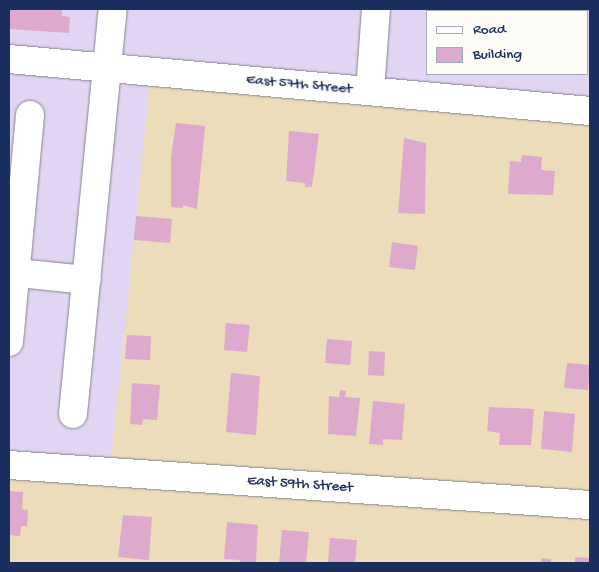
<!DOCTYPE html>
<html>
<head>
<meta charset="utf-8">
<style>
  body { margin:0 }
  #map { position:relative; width:599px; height:572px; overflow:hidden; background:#eddcba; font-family:"Gochi Hand",sans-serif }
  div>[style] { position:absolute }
  .built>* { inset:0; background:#e2d4f3 }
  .building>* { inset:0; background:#dda9cc }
  .roads { filter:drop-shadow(0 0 1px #84868c) drop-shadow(0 0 1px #84868c) }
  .minor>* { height:28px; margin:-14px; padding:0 14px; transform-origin:14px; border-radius:14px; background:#fff }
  span { translate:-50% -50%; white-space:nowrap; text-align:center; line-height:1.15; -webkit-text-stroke:4.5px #fdfcf7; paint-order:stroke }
  .street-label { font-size:15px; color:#1b2f5e }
  .frame { position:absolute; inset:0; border:10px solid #1b2f5e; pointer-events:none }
  .legend { position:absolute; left:426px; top:10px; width:162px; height:65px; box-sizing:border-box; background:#fdfcf7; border:1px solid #a3aaba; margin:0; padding:6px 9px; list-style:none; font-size:15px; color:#1b2f5e }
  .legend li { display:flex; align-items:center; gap:10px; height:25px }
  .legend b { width:25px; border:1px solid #a3aaba }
</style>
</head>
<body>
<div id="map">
  <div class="built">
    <div style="clip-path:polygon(evenodd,9px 9px,590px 9px,590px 111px,151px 72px,110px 472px,9px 465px,9px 9px,428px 11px,588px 11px,588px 74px,428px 74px,428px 11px)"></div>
  </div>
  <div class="building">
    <div style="clip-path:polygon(9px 9px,62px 9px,62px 16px,70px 17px,69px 33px,9px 29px)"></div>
    <div style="clip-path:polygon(176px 123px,205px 126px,197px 209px,183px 205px,183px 208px,171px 207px,171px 157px)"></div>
    <div style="clip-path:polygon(289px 131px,319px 134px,312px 187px,305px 187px,305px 183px,286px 181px)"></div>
    <div style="clip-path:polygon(404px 138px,426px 143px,425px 214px,398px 213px)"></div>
    <div style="clip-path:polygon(522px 155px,542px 157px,541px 170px,555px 171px,553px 195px,508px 194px,510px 161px,521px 162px)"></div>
    <div style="clip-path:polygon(136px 216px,172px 219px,170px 243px,134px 240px)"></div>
    <div style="clip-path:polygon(392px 242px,418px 246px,415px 270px,389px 267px)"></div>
    <div style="clip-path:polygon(226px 323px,250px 325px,247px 352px,224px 350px)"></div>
    <div style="clip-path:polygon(127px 335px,151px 336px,150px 360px,125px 359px)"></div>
    <div style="clip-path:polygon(327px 339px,352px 341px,350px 365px,325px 363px)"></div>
    <div style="clip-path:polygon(369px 351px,385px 352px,384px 376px,368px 375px)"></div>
    <div style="clip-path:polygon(567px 363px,590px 365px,588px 390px,564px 388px)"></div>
    <div style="clip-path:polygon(231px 373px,260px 376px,256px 435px,226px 432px)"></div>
    <div style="clip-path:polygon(132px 383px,160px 385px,157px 420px,143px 419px,142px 425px,130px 424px)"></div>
    <div style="clip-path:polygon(340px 390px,346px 391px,345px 397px,360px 398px,356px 436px,328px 434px,329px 396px,339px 397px)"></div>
    <div style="clip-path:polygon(373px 401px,405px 404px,402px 440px,383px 439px,383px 445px,369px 444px)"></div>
    <div style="clip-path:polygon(489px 407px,534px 409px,531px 445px,499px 445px,500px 433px,487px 431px)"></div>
    <div style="clip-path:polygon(544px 411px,575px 414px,572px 452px,541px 449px)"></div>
    <div style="clip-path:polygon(9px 491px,23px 492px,22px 509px,28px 510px,27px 526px,21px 526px,20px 536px,9px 535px)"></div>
    <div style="clip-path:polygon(123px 515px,152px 517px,149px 560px,118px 557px)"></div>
    <div style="clip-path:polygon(227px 522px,258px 525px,256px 562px,239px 563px,240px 560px,224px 559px)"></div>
    <div style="clip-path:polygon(282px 530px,309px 532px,306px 563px,279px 563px)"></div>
    <div style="clip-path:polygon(330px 538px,357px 540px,355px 563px,328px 563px)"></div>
    <div style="clip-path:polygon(575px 557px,590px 558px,590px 563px,575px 563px)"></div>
    <div style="clip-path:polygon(541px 558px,551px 559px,551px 563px,541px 563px)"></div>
  </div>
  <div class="roads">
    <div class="minor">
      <div style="left:9px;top:59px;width:583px;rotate:5.11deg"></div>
      <div style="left:370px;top:91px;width:82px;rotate:-85.8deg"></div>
      <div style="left:9px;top:272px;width:78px;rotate:5.9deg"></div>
      <div style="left:9px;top:342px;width:228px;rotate:-84.7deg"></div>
      <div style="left:73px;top:414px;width:407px;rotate:-84.4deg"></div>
      <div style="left:9px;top:465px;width:582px;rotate:3.94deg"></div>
    </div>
  </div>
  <div class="street-label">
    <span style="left:299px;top:85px;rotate:5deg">East 57th Street</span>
    <span style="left:300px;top:485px;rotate:4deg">East 59th Street</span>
  </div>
  <div class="frame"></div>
  <ul class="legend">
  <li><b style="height:6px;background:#fff"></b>Road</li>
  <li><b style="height:14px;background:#dda9cc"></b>Building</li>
  </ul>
</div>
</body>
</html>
